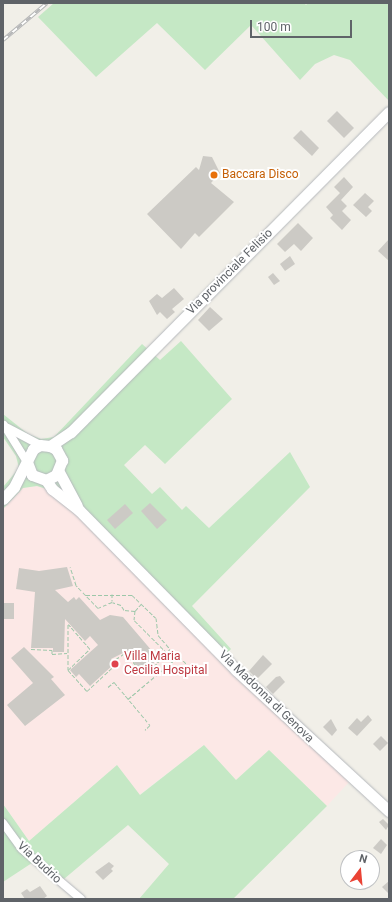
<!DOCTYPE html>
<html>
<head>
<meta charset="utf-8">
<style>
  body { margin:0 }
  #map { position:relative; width:392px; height:902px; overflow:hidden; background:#f1efe8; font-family:Roboto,sans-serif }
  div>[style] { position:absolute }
  .medical>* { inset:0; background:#fce8e6 }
  .green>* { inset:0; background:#c5e8c5 }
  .building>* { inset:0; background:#cccac5 }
  .path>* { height:1px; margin-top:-0.5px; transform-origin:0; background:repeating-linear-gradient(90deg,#9cc7a9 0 4px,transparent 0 6px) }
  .roads { filter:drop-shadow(0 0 1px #b5b8bc) drop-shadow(0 0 1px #b5b8bc) }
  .minor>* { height:8px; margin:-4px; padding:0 4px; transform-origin:4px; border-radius:4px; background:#fff }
  .secondary>* { height:11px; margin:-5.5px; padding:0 5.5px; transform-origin:5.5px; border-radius:5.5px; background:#fff }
  .rail>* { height:3.5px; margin-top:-1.75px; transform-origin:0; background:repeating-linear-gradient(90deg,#fff 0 6px,#b6b7b8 0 12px); box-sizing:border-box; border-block:1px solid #b6b7b8 }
  .dots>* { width:11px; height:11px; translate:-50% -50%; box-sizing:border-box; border:2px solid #fff; border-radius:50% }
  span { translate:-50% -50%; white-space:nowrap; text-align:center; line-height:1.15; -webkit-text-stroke:4px #fff; paint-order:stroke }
  .food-label { font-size:12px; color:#c56008 }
  .left { translate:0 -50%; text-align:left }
  .street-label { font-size:12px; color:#5f6368 }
  .health-label { font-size:12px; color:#be3a42 }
  .frame { position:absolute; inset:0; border:4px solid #5f6368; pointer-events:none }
  .north { position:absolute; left:340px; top:850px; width:40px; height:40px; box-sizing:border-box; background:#fff; border:1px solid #bfc1c3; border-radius:50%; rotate:16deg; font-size:11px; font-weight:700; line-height:16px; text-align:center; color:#5f6368 }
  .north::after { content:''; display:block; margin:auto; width:14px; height:18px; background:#ea4335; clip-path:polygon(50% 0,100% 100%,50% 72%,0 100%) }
  .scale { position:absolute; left:250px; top:20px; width:102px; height:18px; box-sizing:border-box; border:2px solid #5f6368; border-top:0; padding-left:5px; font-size:12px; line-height:14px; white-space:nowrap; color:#5f6368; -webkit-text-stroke:3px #fff; paint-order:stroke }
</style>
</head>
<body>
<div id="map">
  <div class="medical">
    <div style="clip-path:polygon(37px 486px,53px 491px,349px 782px,327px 806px,269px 750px,236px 780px,204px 745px,139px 795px,117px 765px,29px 841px,3px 804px,3px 509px,22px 488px)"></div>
  </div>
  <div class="green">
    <div style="clip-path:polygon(54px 3px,304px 3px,306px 5px,308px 3px,389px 3px,389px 101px,350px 60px,334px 55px,315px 64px,300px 80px,251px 25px,205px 70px,157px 23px,96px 77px,38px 17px)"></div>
    <div style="clip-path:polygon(181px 341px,232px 399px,165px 464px,145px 445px,124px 465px,152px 494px,160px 487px,182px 510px,186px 506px,209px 528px,290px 452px,310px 487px,192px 606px,231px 649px,221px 659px,53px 491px,37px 486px,23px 488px,3px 509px,3px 487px,19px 468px,16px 456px,3px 437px,3px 414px,28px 434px,41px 439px,54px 437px,142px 344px,160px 360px)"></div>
    <div style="clip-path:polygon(204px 745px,236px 780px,269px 750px,327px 806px,233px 899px,139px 899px,169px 864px,128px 825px,64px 879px,38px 859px,3px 882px,3px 804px,29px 841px,117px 765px,140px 795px)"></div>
  </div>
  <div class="building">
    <div style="clip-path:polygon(337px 111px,354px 128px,344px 138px,327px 121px)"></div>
    <div style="clip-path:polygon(301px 130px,319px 148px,312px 156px,293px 138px)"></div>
    <div style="clip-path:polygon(203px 156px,212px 157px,220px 173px,211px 183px,234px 202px,199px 237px,195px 233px,181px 249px,147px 214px,196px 167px,199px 170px)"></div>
    <div style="clip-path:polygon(344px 177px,353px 187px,341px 200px,347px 206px,342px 211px,351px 220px,342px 230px,330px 218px,333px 215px,326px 207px,340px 193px,334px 187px)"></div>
    <div style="clip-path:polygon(365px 193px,374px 201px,368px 207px,372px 211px,366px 217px,353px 205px)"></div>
    <div style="clip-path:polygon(298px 223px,313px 238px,301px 251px,294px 244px,285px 252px,277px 244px)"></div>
    <div style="clip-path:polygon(389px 239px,389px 261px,378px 251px)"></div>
    <div style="clip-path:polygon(290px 256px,295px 264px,285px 271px,280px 264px)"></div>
    <div style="clip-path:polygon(273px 273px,280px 281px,274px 285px,268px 277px)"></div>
    <div style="clip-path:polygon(174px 288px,184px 299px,172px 309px,175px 312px,167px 319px,160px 312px,157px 315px,149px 301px,157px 294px,162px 298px)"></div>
    <div style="clip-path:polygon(210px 307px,223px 319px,209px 331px,198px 320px)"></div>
    <div style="clip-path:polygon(150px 503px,167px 520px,157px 529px,141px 511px)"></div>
    <div style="clip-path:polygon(125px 504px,133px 513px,115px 529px,107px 520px)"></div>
    <div style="clip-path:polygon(67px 567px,73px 586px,55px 590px,68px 602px,74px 597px,76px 600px,79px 597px,100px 620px,110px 615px,123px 617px,158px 658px,144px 674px,125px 652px,111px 659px,114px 664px,90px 686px,79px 674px,76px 677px,70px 670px,98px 645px,90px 636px,85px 641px,65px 619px,64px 652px,53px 652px,53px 648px,31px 648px,35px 592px,16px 589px,19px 568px,39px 571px)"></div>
    <div style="clip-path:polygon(3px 603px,14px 603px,14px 619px,4px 619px)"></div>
    <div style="clip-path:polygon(24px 647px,54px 677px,51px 679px,65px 695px,25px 726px,7px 705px,33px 683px,11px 658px)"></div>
    <div style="clip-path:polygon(263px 655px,272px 664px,257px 679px,249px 671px)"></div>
    <div style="clip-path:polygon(280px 676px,285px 682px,273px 694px,266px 687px,276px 677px)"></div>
    <div style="clip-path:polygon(368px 715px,372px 720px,357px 736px,348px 728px,357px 718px,361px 722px)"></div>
    <div style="clip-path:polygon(331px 719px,337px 730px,332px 736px,323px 727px)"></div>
    <div style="clip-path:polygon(381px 736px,388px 743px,380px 751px,373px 744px)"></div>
    <div style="clip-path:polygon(383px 819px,389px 825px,386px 830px,379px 822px)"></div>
    <div style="clip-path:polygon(381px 839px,387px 845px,381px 854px,373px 848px)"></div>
    <div style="clip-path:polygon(109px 862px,114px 866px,111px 869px,113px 871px,103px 880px,95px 872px)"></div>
    <div style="clip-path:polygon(389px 881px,389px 894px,382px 887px)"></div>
    <div style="clip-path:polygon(40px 886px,47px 896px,43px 899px,25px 899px,21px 893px,27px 889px,30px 892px)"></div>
  </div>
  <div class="path">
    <div style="left:112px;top:594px;width:7px;rotate:90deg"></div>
    <div style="left:86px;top:595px;width:46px"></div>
    <div style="left:132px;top:595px;width:33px;rotate:44deg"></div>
    <div style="left:156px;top:618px;width:17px;rotate:83deg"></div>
    <div style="left:158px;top:635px;width:18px;rotate:49deg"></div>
    <div style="left:170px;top:649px;width:4px;rotate:135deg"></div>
    <div style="left:135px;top:611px;width:9px;rotate:-49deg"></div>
    <div style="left:31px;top:649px;width:21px;rotate:3deg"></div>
    <div style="left:52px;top:650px;width:4px;rotate:90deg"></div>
    <div style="left:52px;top:654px;width:15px;rotate:-4deg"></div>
    <div style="left:68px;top:670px;width:30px;rotate:-44deg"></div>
    <div style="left:90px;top:649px;width:33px;rotate:-131deg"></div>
    <div style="left:68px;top:624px;width:46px;rotate:90deg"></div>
    <div style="left:68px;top:670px;width:28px;rotate:48deg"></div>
    <div style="left:87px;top:691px;width:38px;rotate:-43deg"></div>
    <div style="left:115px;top:665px;width:6px;rotate:-81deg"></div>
    <div style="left:116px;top:659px;width:11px;rotate:-34deg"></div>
    <div style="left:125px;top:653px;width:30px;rotate:48deg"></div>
    <div style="left:145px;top:675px;width:31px;rotate:-45deg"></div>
    <div style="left:167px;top:653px;width:47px;rotate:-135deg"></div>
    <div style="left:134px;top:620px;width:9px;rotate:-84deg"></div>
    <div style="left:135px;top:611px;width:11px;rotate:-175deg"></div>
    <div style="left:124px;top:610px;width:6px;rotate:-121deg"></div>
    <div style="left:121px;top:605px;width:9px;rotate:-162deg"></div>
    <div style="left:112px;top:602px;width:15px;rotate:157deg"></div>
    <div style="left:98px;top:608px;width:32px;rotate:-134deg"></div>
    <div style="left:76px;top:585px;width:19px;rotate:-108deg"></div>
    <div style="left:108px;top:687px;width:8px;rotate:-40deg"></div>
    <div style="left:114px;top:682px;width:56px;rotate:50.1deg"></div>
    <div style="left:150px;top:725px;width:7px;rotate:135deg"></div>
    <div style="left:128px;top:699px;width:67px;rotate:-40.1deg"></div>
    <div style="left:179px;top:656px;width:26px;rotate:47deg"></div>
  </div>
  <div class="roads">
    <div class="minor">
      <div style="left:4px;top:425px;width:44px;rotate:58.1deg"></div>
      <div style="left:8px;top:428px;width:36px;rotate:28deg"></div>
      <div style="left:3px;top:823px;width:32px;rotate:54deg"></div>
      <div style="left:22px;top:849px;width:77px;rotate:40.3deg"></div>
    </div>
    <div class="secondary">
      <div style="left:50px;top:446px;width:25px;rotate:-34deg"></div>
      <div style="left:71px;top:432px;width:451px;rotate:-45.2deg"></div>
      <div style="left:59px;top:472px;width:38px;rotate:62deg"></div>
      <div style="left:46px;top:480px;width:11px;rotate:56deg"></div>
      <div style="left:52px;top:489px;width:34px;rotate:38deg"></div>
      <div style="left:79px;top:510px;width:224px;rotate:45.5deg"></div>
      <div style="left:236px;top:670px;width:208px;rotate:42.7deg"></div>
      <div style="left:3px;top:499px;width:16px;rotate:-47deg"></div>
      <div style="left:14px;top:487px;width:42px;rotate:-63.4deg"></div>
      <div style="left:33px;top:449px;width:8px;rotate:-30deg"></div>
      <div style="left:40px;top:445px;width:10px;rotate:6deg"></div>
      <div style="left:50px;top:446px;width:7px;rotate:27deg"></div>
      <div style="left:56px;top:449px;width:13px;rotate:61deg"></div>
      <div style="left:62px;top:460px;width:16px;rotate:112deg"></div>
      <div style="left:56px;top:475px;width:11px;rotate:153deg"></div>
      <div style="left:46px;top:480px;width:15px;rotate:-160deg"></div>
      <div style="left:32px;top:475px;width:14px;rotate:-111deg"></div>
    </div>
  </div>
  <div class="rail">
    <div style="left:3px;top:40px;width:57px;rotate:-40.1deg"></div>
  </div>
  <div class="dots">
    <div style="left:214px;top:175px;background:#e8710a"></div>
    <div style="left:115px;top:664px;background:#e0444e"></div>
  </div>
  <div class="food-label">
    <span class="left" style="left:222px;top:175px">Baccara Disco</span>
  </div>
  <div class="street-label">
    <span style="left:230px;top:272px;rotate:-45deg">Via provinciale Felisio</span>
    <span style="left:266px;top:697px;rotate:44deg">Via Madonna di Genova</span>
    <span style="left:39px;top:863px;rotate:43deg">Via Budrio</span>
  </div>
  <div class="health-label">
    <span class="left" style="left:124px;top:664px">Villa Maria<br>Cecilia Hospital</span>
  </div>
  <div class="frame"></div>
  <div class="north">N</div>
  <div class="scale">100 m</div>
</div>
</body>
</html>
